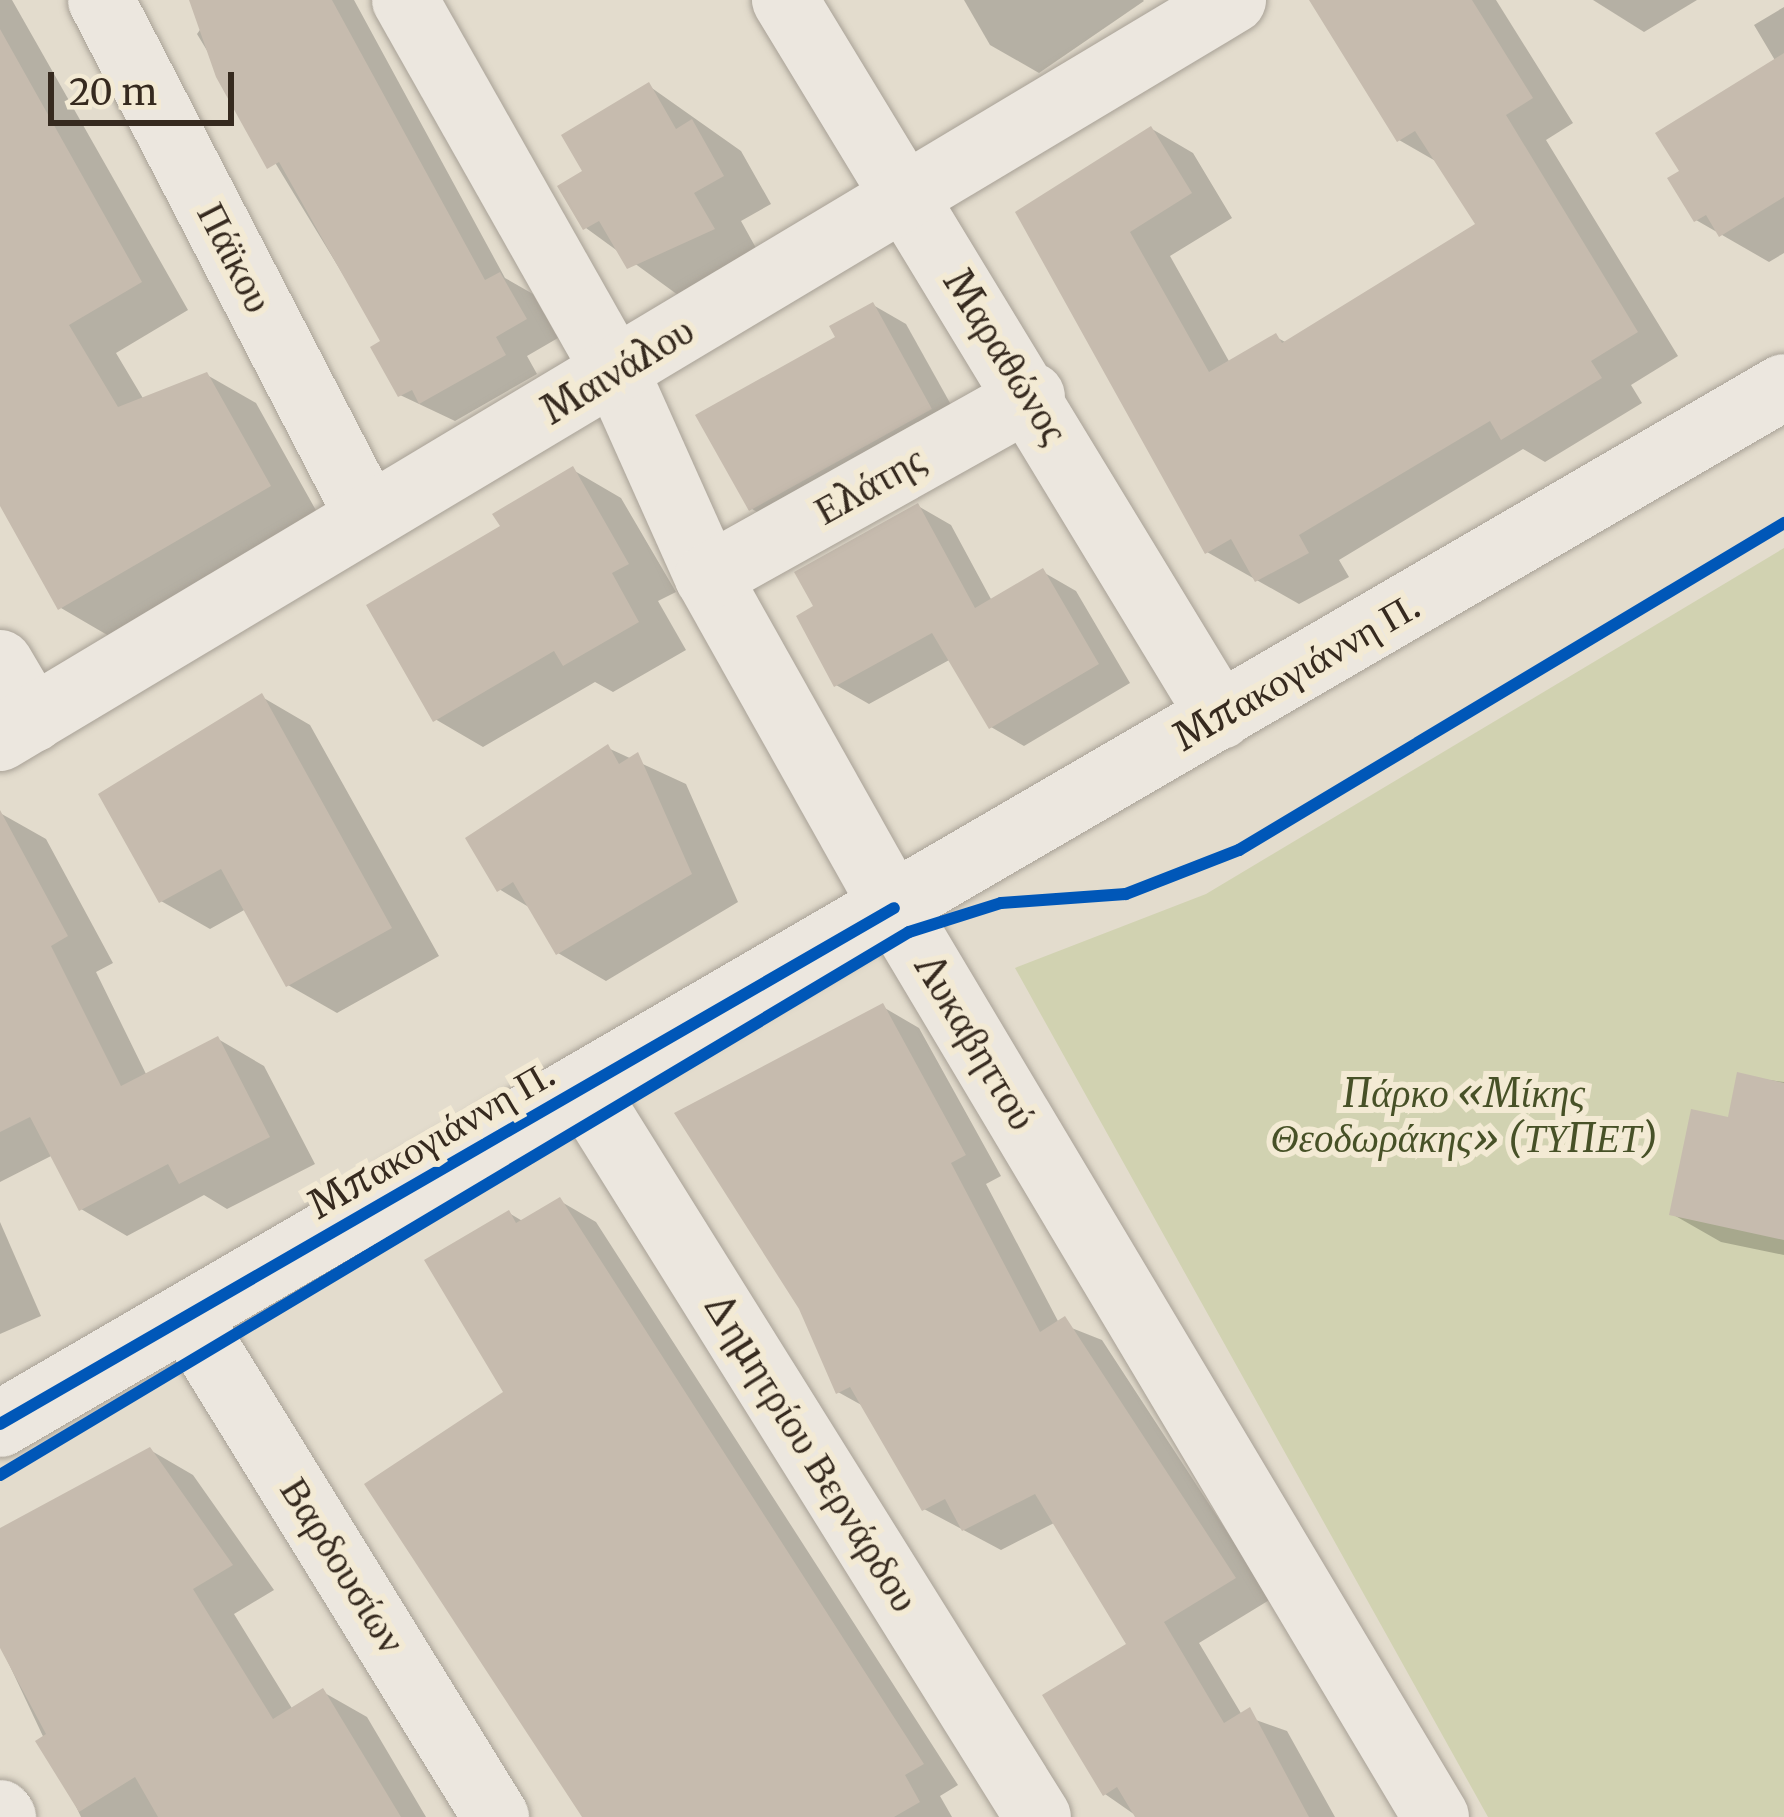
<!DOCTYPE html>
<html>
<head>
<meta charset="utf-8">
<style>
  body { margin:0 }
  #map { position:relative; width:1784px; height:1817px; overflow:hidden; background:#e3dccd; font-family:Merriweather,serif }
  div>[style] { position:absolute }
  .green>* { inset:0; background:#d1d2b1 }
  .shadow>* { inset:0; background:#0003 }
  .building>* { inset:0; background:#c6bbae }
  .roads { filter:drop-shadow(0 0 3px #a8a196) drop-shadow(0 0 3px #a8a196) }
  .minor>* { height:66px; margin:-33px; padding:0 33px; transform-origin:33px; border-radius:33px; background:#ece7df }
  .cycleway>* { height:12px; margin:-6px; padding:0 6px; transform-origin:6px; border-radius:6px; background:#0057b8 }
  span { translate:-50% -50%; white-space:nowrap; text-align:center; line-height:1.15; -webkit-text-stroke:12px #f3ead4; paint-order:stroke }
  .street-label { font-size:39px; color:#362a1f }
  .park-label { font-size:39px; color:#475127; font-style:italic }
  .scale { position:absolute; left:48px; top:72px; width:186px; height:54px; box-sizing:border-box; border:6px solid #362a1f; border-top:0; padding-left:15px; font-size:36px; line-height:42px; white-space:nowrap; color:#362a1f; -webkit-text-stroke:9px #f3ead4; paint-order:stroke }
</style>
</head>
<body>
<div id="map">
  <div class="green">
    <div style="clip-path:polygon(1784px 548px,1784px 1817px,1488px 1817px,1015px 968px,1206px 894px)"></div>
  </div>
  <div class="shadow">
    <div style="clip-path:polygon(0 0,12px 0,188px 310px,116px 353px,144px 400px,207px 375px,256px 403px,318px 514px,109px 636px,61px 608px,0 499px)"></div>
    <div style="clip-path:polygon(221px 0,354px 0,505px 278px,533px 294px,558px 338px,527px 356px,537px 374px,455px 421px,400px 395px,384px 342px,197px 34px)"></div>
    <div style="clip-path:polygon(964px 0,1143px 0,1144px 1px,1039px 73px,990px 45px)"></div>
    <div style="clip-path:polygon(1351px 0,1496px 0,1573px 123px,1546px 140px,1678px 356px,1631px 385px,1642px 403px,1545px 462px,1523px 449px,1339px 560px,1349px 577px,1299px 604px,1207px 552px,1019px 213px,1152px 129px,1193px 153px,1232px 218px,1170px 256px,1230px 363px,1276px 337px,1287px 343px,1479px 225px,1439px 163px,1399px 140px)"></div>
    <div style="clip-path:polygon(1593px 0,1697px 0,1644px 32px)"></div>
    <div style="clip-path:polygon(1784px 7px,1784px 253px,1769px 262px,1696px 220px,1683px 172px,1776px 62px,1754px 25px)"></div>
    <div style="clip-path:polygon(649px 86px,741px 151px,771px 204px,741px 221px,761px 257px,678px 295px,586px 228px,586px 173px)"></div>
    <div style="clip-path:polygon(873px 305px,906px 324px,964px 428px,785px 528px,752px 509px,839px 338px)"></div>
    <div style="clip-path:polygon(573px 470px,621px 498px,676px 592px,658px 601px,686px 650px,613px 692px,595px 682px,483px 747px,435px 719px,504px 527px)"></div>
    <div style="clip-path:polygon(918px 506px,951px 525px,992px 601px,1043px 572px,1076px 591px,1130px 683px,1024px 746px,991px 727px,951px 659px,869px 704px,836px 685px,817px 607px)"></div>
    <div style="clip-path:polygon(262px 697px,310px 725px,439px 956px,337px 1013px,288px 985px,246px 909px,210px 929px,161px 901px)"></div>
    <div style="clip-path:polygon(608px 748px,686px 784px,738px 902px,606px 981px,558px 953px,532px 909px,499px 889px)"></div>
    <div style="clip-path:polygon(0 813px,46px 839px,113px 963px,96px 972px,147px 1076px,218px 1039px,264px 1066px,315px 1164px,227px 1209px,204px 1195px,127px 1236px,81px 1209px,53px 1155px,0 1182px)"></div>
    <div style="clip-path:polygon(883px 1007px,919px 1028px,1001px 1176px,986px 1184px,1059px 1323px,1102px 1340px,1271px 1599px,1199px 1643px,1242px 1715px,1287px 1731px,1335px 1817px,1138px 1817px,1105px 1794px,1130px 1645px,1056px 1522px,1001px 1550px,924px 1509px,865px 1407px,838px 1392px)"></div>
    <div style="clip-path:polygon(1739px 1076px,1784px 1082px,1784px 1255px,1721px 1242px,1672px 1214px,1730px 1120px)"></div>
    <div style="clip-path:polygon(560px 1201px,596px 1222px,958px 1785px,940px 1796px,952px 1817px,585px 1817px,507px 1393px,509px 1213px,524px 1222px)"></div>
    <div style="clip-path:polygon(0 1222px,41px 1316px,0 1334px)"></div>
    <div style="clip-path:polygon(150px 1450px,193px 1475px,274px 1590px,234px 1614px,293px 1710px,323px 1692px,367px 1717px,426px 1817px,81px 1817px,0 1645px,0 1530px)"></div>
  </div>
  <div class="building">
    <div style="clip-path:polygon(189px 0,332px 0,485px 280px,500px 272px,527px 319px,496px 337px,506px 355px,419px 404px,412px 390px,398px 397px,370px 347px,380px 341px,279px 162px,267px 169px,216px 77px)"></div>
    <div style="clip-path:polygon(1309px 0,1472px 0,1533px 98px,1506px 115px,1638px 332px,1591px 361px,1602px 378px,1501px 440px,1490px 421px,1299px 535px,1309px 553px,1255px 582px,1231px 539px,1205px 554px,1015px 212px,1151px 126px,1192px 193px,1130px 232px,1209px 372px,1276px 333px,1282px 343px,1475px 224px,1415px 131px,1397px 142px)"></div>
    <div style="clip-path:polygon(0 29px,142px 282px,69px 325px,118px 407px,207px 372px,271px 486px,58px 610px,0 506px)"></div>
    <div style="clip-path:polygon(1784px 53px,1784px 197px,1719px 237px,1706px 215px,1694px 222px,1667px 178px,1679px 171px,1655px 133px)"></div>
    <div style="clip-path:polygon(649px 82px,676px 129px,692px 119px,724px 176px,694px 193px,715px 229px,627px 269px,599px 221px,583px 230px,557px 186px,582px 171px,561px 135px)"></div>
    <div style="clip-path:polygon(873px 302px,932px 409px,749px 511px,695px 415px,835px 337px,829px 326px)"></div>
    <div style="clip-path:polygon(573px 466px,629px 564px,612px 573px,639px 622px,563px 666px,554px 651px,433px 722px,366px 605px,500px 526px,492px 514px)"></div>
    <div style="clip-path:polygon(918px 503px,975px 608px,1043px 568px,1099px 664px,989px 729px,932px 633px,834px 687px,796px 616px,813px 606px,794px 572px)"></div>
    <div style="clip-path:polygon(262px 693px,392px 928px,286px 987px,221px 869px,159px 903px,98px 794px)"></div>
    <div style="clip-path:polygon(608px 744px,619px 764px,638px 752px,692px 874px,556px 955px,513px 882px,497px 892px,465px 838px)"></div>
    <div style="clip-path:polygon(0 810px,68px 936px,51px 946px,121px 1086px,218px 1036px,270px 1137px,179px 1184px,168px 1164px,79px 1211px,30px 1117px,0 1132px)"></div>
    <div style="clip-path:polygon(883px 1003px,966px 1155px,951px 1163px,1040px 1332px,1065px 1316px,1236px 1578px,1164px 1622px,1224px 1723px,1250px 1707px,1309px 1817px,1135px 1817px,1117px 1787px,1103px 1796px,1042px 1695px,1126px 1644px,1035px 1494px,962px 1531px,945px 1499px,922px 1511px,850px 1387px,836px 1394px,799px 1309px,674px 1113px)"></div>
    <div style="clip-path:polygon(1737px 1072px,1784px 1083px,1784px 1240px,1669px 1215px,1691px 1109px,1728px 1117px)"></div>
    <div style="clip-path:polygon(560px 1197px,924px 1764px,905px 1775px,920px 1802px,894px 1817px,582px 1817px,364px 1484px,503px 1392px,424px 1260px,509px 1210px,516px 1223px)"></div>
    <div style="clip-path:polygon(150px 1447px,233px 1565px,193px 1589px,273px 1719px,323px 1688px,401px 1817px,158px 1817px,135px 1777px,79px 1812px,35px 1741px,46px 1734px,0 1648px,0 1528px)"></div>
  </div>
  <div class="roads">
    <div class="minor">
      <div style="left:101px;top:0;width:581px;rotate:62.64deg"></div>
      <div style="left:405px;top:0;width:430px;rotate:60.5deg"></div>
      <div style="left:617px;top:374px;width:222px;rotate:65.9deg"></div>
      <div style="left:708px;top:577px;width:380px;rotate:60.7deg"></div>
      <div style="left:894px;top:908px;width:1058px;rotate:59.19deg"></div>
      <div style="left:785px;top:0;width:838px;rotate:58.72deg"></div>
      <div style="left:708px;top:577px;width:371px;rotate:-29.2deg"></div>
      <div style="left:0;top:663px;width:65px;rotate:59.5deg"></div>
      <div style="left:0;top:738px;width:1437px;rotate:-30.9deg"></div>
      <div style="left:583px;top:1088px;width:859px;rotate:58.03deg"></div>
      <div style="left:187px;top:1316px;width:589px;rotate:58.34deg"></div>
      <div style="left:0;top:1424px;width:2063px;rotate:-30.17deg"></div>
      <div style="left:0;top:1813px;width:5px;rotate:53deg"></div>
    </div>
  </div>
  <div class="cycleway">
    <div style="left:0;top:1424px;width:1032px;rotate:-29.99deg"></div>
    <div style="left:0;top:1475px;width:1059px;rotate:-30.85deg"></div>
    <div style="left:909px;top:932px;width:96px;rotate:-17.5deg"></div>
    <div style="left:1001px;top:903px;width:125px;rotate:-4.1deg"></div>
    <div style="left:1126px;top:894px;width:121px;rotate:-21.3deg"></div>
    <div style="left:1239px;top:850px;width:636px;rotate:-30.96deg"></div>
  </div>
  <div class="street-label">
    <span style="left:234px;top:258px;rotate:63deg">Πάϊκου</span>
    <span style="left:1005px;top:357px;rotate:58deg">Μαραθώνος</span>
    <span style="left:618px;top:371px;rotate:-31deg">Μαινάλου</span>
    <span style="left:870px;top:486px;rotate:-29deg">Ελάτης</span>
    <span style="left:1297px;top:672px;rotate:-30deg">Μπακογιάννη Π.</span>
    <span style="left:975px;top:1043px;rotate:59deg">Λυκαβηττού</span>
    <span style="left:432px;top:1140px;rotate:-30deg">Μπακογιάννη Π.</span>
    <span style="left:810px;top:1452px;rotate:58deg">Δημητρίου Βερνάρδου</span>
    <span style="left:342px;top:1566px;rotate:58deg">Βαρδουσίων</span>
  </div>
  <div class="park-label">
    <span style="left:1464px;top:1117px">Πάρκο «Μίκης<br>Θεοδωράκης» (ΤΥΠΕΤ)</span>
  </div>
  <div class="scale">20 m</div>
</div>
</body>
</html>
